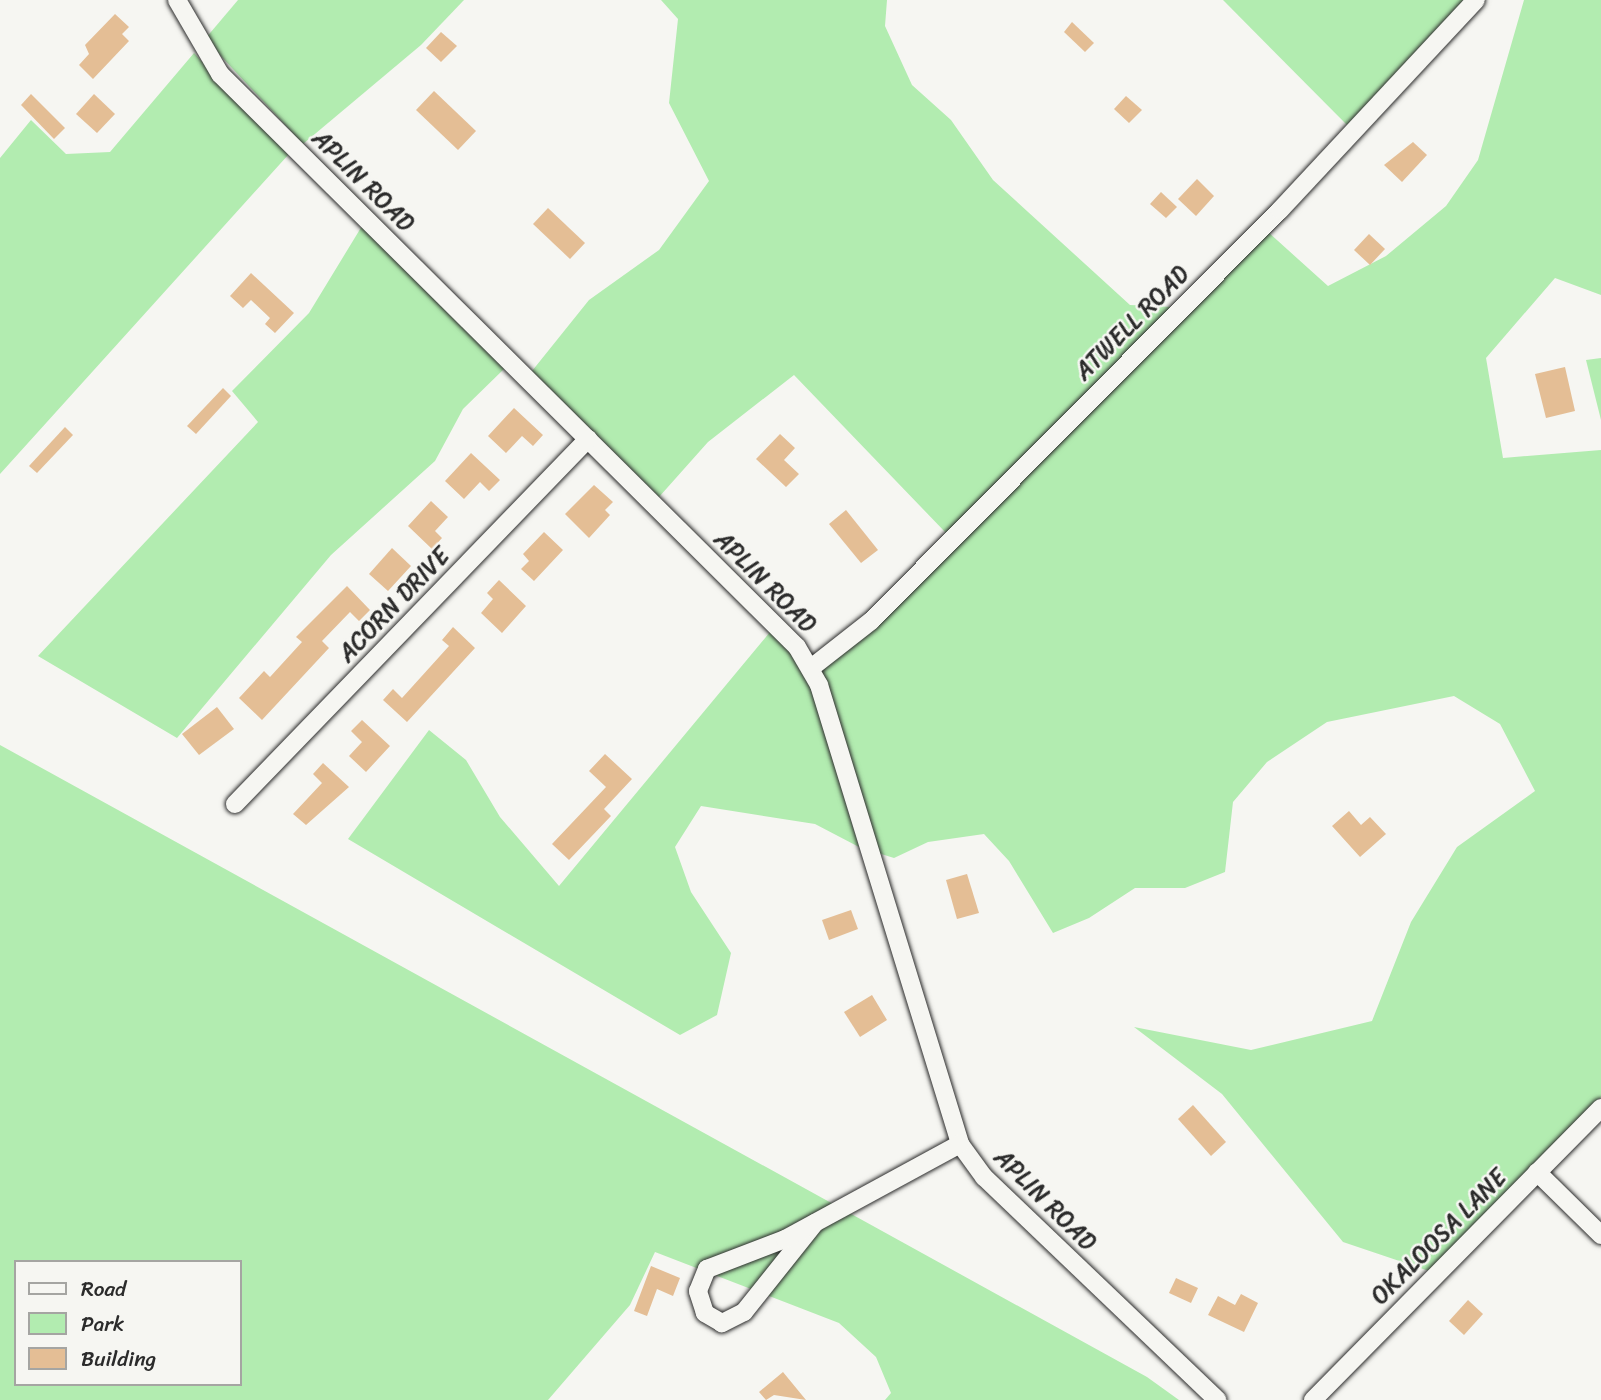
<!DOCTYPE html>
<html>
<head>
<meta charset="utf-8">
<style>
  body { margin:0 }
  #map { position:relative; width:1601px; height:1400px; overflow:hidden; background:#f6f6f2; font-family:Sriracha,sans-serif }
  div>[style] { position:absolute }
  .green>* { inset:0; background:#b2ecb0 }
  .building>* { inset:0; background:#e4be95 }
  .roads { filter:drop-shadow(0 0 2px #2b2b2b) drop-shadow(0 0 2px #2b2b2b) }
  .minor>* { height:18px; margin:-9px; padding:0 9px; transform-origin:9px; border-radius:9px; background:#f6f6f2 }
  span { translate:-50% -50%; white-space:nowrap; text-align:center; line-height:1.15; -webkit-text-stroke:5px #f6f6f2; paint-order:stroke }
  .street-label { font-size:24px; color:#2b2b2b }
  .legend { position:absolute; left:14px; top:1260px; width:228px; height:126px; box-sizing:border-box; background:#f6f6f2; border:2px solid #a5a5a2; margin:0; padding:9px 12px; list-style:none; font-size:21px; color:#2b2b2b }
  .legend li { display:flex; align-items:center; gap:14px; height:35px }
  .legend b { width:35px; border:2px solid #a5a5a2 }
</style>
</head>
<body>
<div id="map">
  <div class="green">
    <div style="clip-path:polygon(238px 0,464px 0,421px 45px,303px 144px,205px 39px)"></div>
    <div style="clip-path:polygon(661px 0,887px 0,885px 26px,912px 85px,951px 120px,993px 180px,1130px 305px,1172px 307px,947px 534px,794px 375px,708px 442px,659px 497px,532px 371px,589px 300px,659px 250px,709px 181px,669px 103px,678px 19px)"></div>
    <div style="clip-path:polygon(1223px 0,1466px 0,1347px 125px)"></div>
    <div style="clip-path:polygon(1524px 0,1601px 0,1601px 295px,1555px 278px,1486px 358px,1503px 458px,1601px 450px,1601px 1097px,1429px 1271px,1343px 1242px,1222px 1094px,1134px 1027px,1251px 1050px,1372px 1021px,1411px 922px,1457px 847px,1535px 791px,1500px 724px,1454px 696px,1327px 722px,1267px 762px,1233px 802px,1225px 872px,1185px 888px,1135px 888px,1089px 918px,1053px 933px,1009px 861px,984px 834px,928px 842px,894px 858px,878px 853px,821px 670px,876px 627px,1268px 232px,1328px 286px,1386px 256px,1446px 206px,1478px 160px)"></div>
    <div style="clip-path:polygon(194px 53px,289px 154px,0 474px,0 158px,31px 120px,66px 154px,110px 152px)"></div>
    <div style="clip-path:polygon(362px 226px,505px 368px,463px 409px,435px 461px,331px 555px,177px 738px,38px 656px,258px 422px,232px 391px,309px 313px)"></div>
    <div style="clip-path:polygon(1601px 358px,1601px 420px,1586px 360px)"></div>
    <div style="clip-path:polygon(770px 632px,791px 653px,811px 688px,859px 847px,815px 824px,701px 806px,675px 847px,691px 892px,731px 953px,717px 1015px,680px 1035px,348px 839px,429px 730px,466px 760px,500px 817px,559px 886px)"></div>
    <div style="clip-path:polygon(evenodd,0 745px,1147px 1377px,1179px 1400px,885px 1400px,891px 1393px,876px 1357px,839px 1323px,655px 1252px,630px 1305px,548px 1400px,0 1400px,0 745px,16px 1262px,240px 1262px,240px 1384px,16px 1384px,16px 1262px)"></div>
  </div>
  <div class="building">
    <div style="clip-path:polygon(115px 14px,129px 27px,122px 34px,129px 41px,93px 79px,79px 65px,89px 54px,85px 45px)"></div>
    <div style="clip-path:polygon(1072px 22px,1094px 43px,1085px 52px,1064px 32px)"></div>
    <div style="clip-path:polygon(441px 32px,457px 46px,441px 62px,426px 48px)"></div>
    <div style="clip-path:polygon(434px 91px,476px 131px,458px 150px,416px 110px)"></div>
    <div style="clip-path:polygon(31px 94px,65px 128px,54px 139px,21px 105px)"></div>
    <div style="clip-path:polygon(94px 94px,115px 114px,97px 133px,76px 114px)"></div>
    <div style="clip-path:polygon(1126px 96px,1142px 110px,1129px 123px,1114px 109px)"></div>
    <div style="clip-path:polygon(1413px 142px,1427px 155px,1402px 182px,1384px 165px)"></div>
    <div style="clip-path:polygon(1197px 179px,1214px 196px,1196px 216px,1178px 199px)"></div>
    <div style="clip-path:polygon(1161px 192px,1177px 207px,1166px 218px,1150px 204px)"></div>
    <div style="clip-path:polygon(548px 208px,585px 243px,570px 259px,533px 224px)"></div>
    <div style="clip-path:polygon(1369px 234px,1385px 249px,1370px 265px,1354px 250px)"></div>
    <div style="clip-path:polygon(251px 273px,294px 313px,275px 333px,265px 324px,270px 318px,251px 300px,243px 308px,230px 296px)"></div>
    <div style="clip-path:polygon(1565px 367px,1575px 411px,1546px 418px,1535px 374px)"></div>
    <div style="clip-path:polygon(223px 388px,231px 396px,196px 434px,187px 426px)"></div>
    <div style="clip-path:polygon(514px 408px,543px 435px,533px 446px,522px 436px,506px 453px,488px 436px)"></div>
    <div style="clip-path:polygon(65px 427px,73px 435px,37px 473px,29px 466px)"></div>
    <div style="clip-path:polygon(780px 434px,795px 448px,784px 460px,799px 474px,786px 487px,756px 459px)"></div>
    <div style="clip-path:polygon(471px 453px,500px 480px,489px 491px,480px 482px,464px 499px,445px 481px)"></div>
    <div style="clip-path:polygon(594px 485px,613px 502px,605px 510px,610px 515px,589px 538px,565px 514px)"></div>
    <div style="clip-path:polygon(431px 501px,448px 517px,435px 531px,442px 538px,432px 549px,408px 526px)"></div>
    <div style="clip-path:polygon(846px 510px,878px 550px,861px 563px,829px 524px)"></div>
    <div style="clip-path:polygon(544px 532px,563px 550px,534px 581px,521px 569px,529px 561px,523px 554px)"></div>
    <div style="clip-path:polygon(392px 548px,411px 566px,388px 591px,369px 574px)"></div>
    <div style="clip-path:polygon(499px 580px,526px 606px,502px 633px,481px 613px,493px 599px,487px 593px)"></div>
    <div style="clip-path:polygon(347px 586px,370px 610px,359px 621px,350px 612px,322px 641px,329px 648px,262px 720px,239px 698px,264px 671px,270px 677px,302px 642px,296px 637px)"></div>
    <div style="clip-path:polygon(453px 627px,475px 648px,407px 722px,383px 700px,393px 689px,402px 698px,449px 646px,442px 640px)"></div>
    <div style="clip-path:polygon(217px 707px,234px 729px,199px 755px,182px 734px)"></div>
    <div style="clip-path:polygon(362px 720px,390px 746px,366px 772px,349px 756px,362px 742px,351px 731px)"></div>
    <div style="clip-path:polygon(605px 754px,632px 779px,604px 809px,611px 816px,569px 860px,552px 844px,606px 787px,589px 771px)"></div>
    <div style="clip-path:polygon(323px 763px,349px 787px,306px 825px,293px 814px,322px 783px,313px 774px)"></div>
    <div style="clip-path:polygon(1349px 811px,1361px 825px,1370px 817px,1386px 834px,1360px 857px,1332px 826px)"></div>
    <div style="clip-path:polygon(967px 874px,979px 913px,957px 919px,946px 880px)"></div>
    <div style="clip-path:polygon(851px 910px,858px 929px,829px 940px,822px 920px)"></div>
    <div style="clip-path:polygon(872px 995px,887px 1020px,860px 1037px,844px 1012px)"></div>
    <div style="clip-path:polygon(1193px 1105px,1226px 1142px,1211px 1156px,1178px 1119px)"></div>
    <div style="clip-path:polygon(651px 1266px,680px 1278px,673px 1296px,657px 1289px,647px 1316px,634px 1311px)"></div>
    <div style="clip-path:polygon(1176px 1278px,1198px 1288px,1191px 1303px,1169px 1293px)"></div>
    <div style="clip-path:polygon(1241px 1294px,1258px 1303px,1244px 1332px,1208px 1315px,1218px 1296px,1235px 1305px)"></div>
    <div style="clip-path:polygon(1468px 1300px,1483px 1314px,1464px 1335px,1449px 1321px)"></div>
    <div style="clip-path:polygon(783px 1372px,806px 1400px,774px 1395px,766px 1400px,759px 1392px)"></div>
  </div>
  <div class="roads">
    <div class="minor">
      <div style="left:177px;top:0;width:86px;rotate:59.8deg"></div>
      <div style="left:220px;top:74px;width:813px;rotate:44.8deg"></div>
      <div style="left:797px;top:647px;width:44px;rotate:59.9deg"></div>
      <div style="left:819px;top:685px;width:480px;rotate:72.9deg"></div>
      <div style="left:960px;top:1144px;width:41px;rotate:54deg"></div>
      <div style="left:984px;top:1177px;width:323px;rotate:43.7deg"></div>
      <div style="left:811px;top:668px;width:76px;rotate:-38.1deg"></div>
      <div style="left:871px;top:621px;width:580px;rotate:-45.14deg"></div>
      <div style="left:1280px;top:210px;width:287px;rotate:-47deg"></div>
      <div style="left:235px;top:804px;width:508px;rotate:-45.96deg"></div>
      <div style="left:1537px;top:1172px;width:90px;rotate:44.5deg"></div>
      <div style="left:815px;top:1223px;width:114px;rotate:128.6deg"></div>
      <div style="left:744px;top:1312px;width:25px;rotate:153deg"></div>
      <div style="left:722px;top:1323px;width:20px;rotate:-150deg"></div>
      <div style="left:705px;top:1313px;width:23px;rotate:-108deg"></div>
      <div style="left:698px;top:1291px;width:24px;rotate:-68deg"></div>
      <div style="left:707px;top:1269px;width:84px;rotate:-21deg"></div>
      <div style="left:785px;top:1239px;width:199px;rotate:-28.5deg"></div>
      <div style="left:1313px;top:1400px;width:410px;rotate:-45.4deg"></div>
    </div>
  </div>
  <div class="street-label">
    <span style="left:363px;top:181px;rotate:45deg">APLIN ROAD</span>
    <span style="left:1132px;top:323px;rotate:-45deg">ATWELL ROAD</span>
    <span style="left:765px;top:582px;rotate:45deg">APLIN ROAD</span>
    <span style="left:394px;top:605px;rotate:-46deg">ACORN DRIVE</span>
    <span style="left:1045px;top:1200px;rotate:45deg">APLIN ROAD</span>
    <span style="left:1439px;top:1237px;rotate:-45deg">OKALOOSA LANE</span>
  </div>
  <ul class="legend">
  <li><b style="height:9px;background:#f6f6f2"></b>Road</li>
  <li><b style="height:19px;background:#b2ecb0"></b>Park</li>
  <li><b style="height:19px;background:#e4be95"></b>Building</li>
  </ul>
</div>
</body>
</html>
